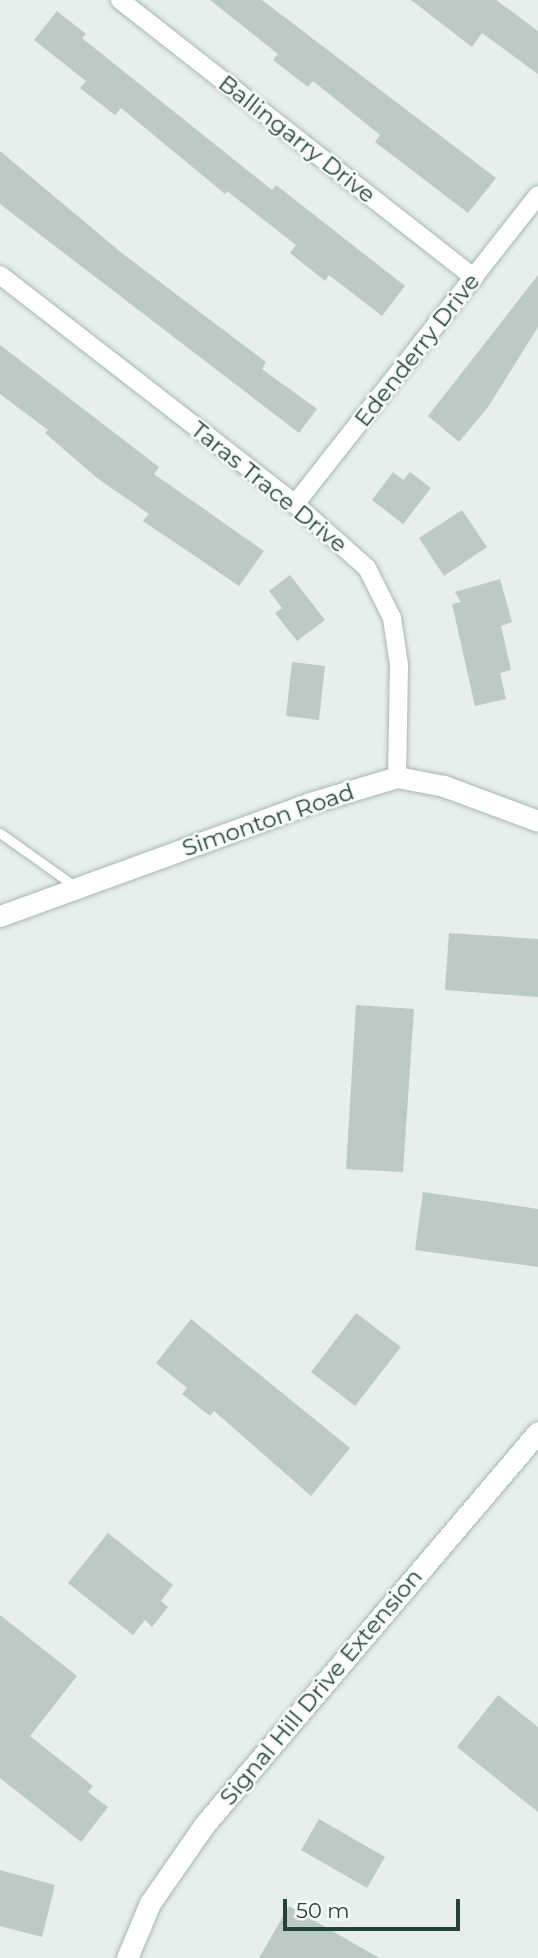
<!DOCTYPE html>
<html>
<head>
<meta charset="utf-8">
<style>
  body { margin:0 }
  #map { position:relative; width:538px; height:1958px; overflow:hidden; background:#e6efeb; font-family:Montserrat,sans-serif }
  div>[style] { position:absolute }
  .building>* { inset:0; background:#bbcac4 }
  .roads { filter:drop-shadow(0 0 2px #a8b8b2) drop-shadow(0 0 2px #a8b8b2) }
  .lane>* { height:9px; margin:-4.5px; padding:0 4.5px; transform-origin:4.5px; border-radius:4.5px; background:#fff }
  .street>* { height:18px; margin:-9px; padding:0 9px; transform-origin:9px; border-radius:9px; background:#fff }
  .secondary>* { height:21px; margin:-10.5px; padding:0 10.5px; transform-origin:10.5px; border-radius:10.5px; background:#fff }
  span { translate:-50% -50%; white-space:nowrap; text-align:center; line-height:1.15; -webkit-text-stroke:5px #f7fbf9; paint-order:stroke }
  .street-label { font-size:23px; color:#24423a }
  .scale { position:absolute; left:283px; top:1899px; width:177px; height:32px; box-sizing:border-box; border:4px solid #24423a; border-top:0; padding-left:9px; font-size:21px; line-height:24px; white-space:nowrap; color:#24423a; -webkit-text-stroke:5px #f7fbf9; paint-order:stroke }
</style>
</head>
<body>
<div id="map">
  <div class="building">
    <div style="clip-path:polygon(210px 0,262px 0,496px 178px,468px 213px,375px 142px,380px 135px,313px 81px,308px 87px,273px 60px,278px 54px)"></div>
    <div style="clip-path:polygon(411px 0,496px 0,538px 31px,538px 74px,482px 33px,472px 47px)"></div>
    <div style="clip-path:polygon(57px 11px,86px 34px,82px 38px,272px 190px,276px 185px,405px 286px,382px 316px,329px 275px,325px 281px,290px 253px,296px 245px,227px 191px,225px 194px,121px 108px,115px 115px,80px 88px,86px 81px,34px 40px)"></div>
    <div style="clip-path:polygon(0 151px,123px 254px,266px 362px,262px 369px,317px 409px,299px 433px,0 204px)"></div>
    <div style="clip-path:polygon(538px 275px,538px 327px,488px 407px,459px 442px,428px 416px)"></div>
    <div style="clip-path:polygon(0 345px,159px 467px,154px 474px,264px 551px,239px 586px,143px 521px,149px 514px,97px 478px,45px 433px,48px 430px,0 394px)"></div>
    <div style="clip-path:polygon(393px 472px,403px 480px,410px 472px,431px 488px,403px 524px,372px 500px)"></div>
    <div style="clip-path:polygon(462px 510px,487px 547px,444px 576px,419px 538px)"></div>
    <div style="clip-path:polygon(290px 575px,325px 620px,297px 641px,275px 613px,282px 608px,269px 591px)"></div>
    <div style="clip-path:polygon(500px 579px,512px 622px,501px 626px,511px 670px,500px 673px,506px 699px,475px 706px,452px 604px,461px 602px,455px 592px)"></div>
    <div style="clip-path:polygon(292px 662px,325px 666px,319px 720px,286px 716px)"></div>
    <div style="clip-path:polygon(449px 933px,538px 939px,538px 997px,445px 990px)"></div>
    <div style="clip-path:polygon(356px 1005px,414px 1009px,403px 1172px,346px 1169px)"></div>
    <div style="clip-path:polygon(423px 1192px,538px 1209px,538px 1267px,415px 1250px)"></div>
    <div style="clip-path:polygon(356px 1313px,401px 1347px,355px 1406px,311px 1372px)"></div>
    <div style="clip-path:polygon(191px 1319px,350px 1448px,311px 1496px,214px 1411px,210px 1416px,182px 1394px,187px 1388px,156px 1363px)"></div>
    <div style="clip-path:polygon(108px 1533px,173px 1585px,161px 1601px,168px 1607px,152px 1627px,145px 1620px,133px 1635px,68px 1583px)"></div>
    <div style="clip-path:polygon(0 1615px,77px 1676px,30px 1736px,93px 1786px,88px 1792px,108px 1807px,81px 1842px,0 1778px)"></div>
    <div style="clip-path:polygon(498px 1695px,538px 1727px,538px 1812px,457px 1747px)"></div>
    <div style="clip-path:polygon(319px 1819px,385px 1857px,367px 1888px,301px 1850px)"></div>
    <div style="clip-path:polygon(0 1870px,55px 1885px,42px 1937px,0 1926px)"></div>
    <div style="clip-path:polygon(289px 1906px,379px 1958px,259px 1958px)"></div>
  </div>
  <div class="roads">
    <div class="lane">
      <div style="left:0;top:833px;width:93px;rotate:35.4deg"></div>
    </div>
    <div class="street">
      <div style="left:120px;top:0;width:450px;rotate:38.1deg"></div>
      <div style="left:0;top:275px;width:373px;rotate:37.8deg"></div>
      <div style="left:295px;top:504px;width:96px;rotate:41.6deg"></div>
      <div style="left:367px;top:568px;width:56px;rotate:63.4deg"></div>
      <div style="left:392px;top:618px;width:48px;rotate:81.5deg"></div>
      <div style="left:399px;top:665px;width:112px;rotate:91deg"></div>
      <div style="left:295px;top:504px;width:393px;rotate:-51.8deg"></div>
    </div>
    <div class="secondary">
      <div style="left:0;top:916px;width:330px;rotate:-20deg"></div>
      <div style="left:310px;top:803px;width:91px;rotate:-16.6deg"></div>
      <div style="left:397px;top:777px;width:48px;rotate:10.8deg"></div>
      <div style="left:444px;top:786px;width:100px;rotate:20.4deg"></div>
      <div style="left:127px;top:1958px;width:60px;rotate:-67.3deg"></div>
      <div style="left:150px;top:1903px;width:96px;rotate:-55.2deg"></div>
      <div style="left:205px;top:1824px;width:514px;rotate:-49.65deg"></div>
    </div>
  </div>
  <div class="street-label">
    <span style="left:297px;top:139px;rotate:38deg">Ballingarry Drive</span>
    <span style="left:417px;top:350px;rotate:-52deg">Edenderry Drive</span>
    <span style="left:269px;top:487px;rotate:39deg">Taras Trace Drive</span>
    <span style="left:268px;top:820px;rotate:-19deg">Simonton Road</span>
    <span style="left:321px;top:1687px;rotate:-50deg">Signal Hill Drive Extension</span>
  </div>
  <div class="scale">50 m</div>
</div>
</body>
</html>
